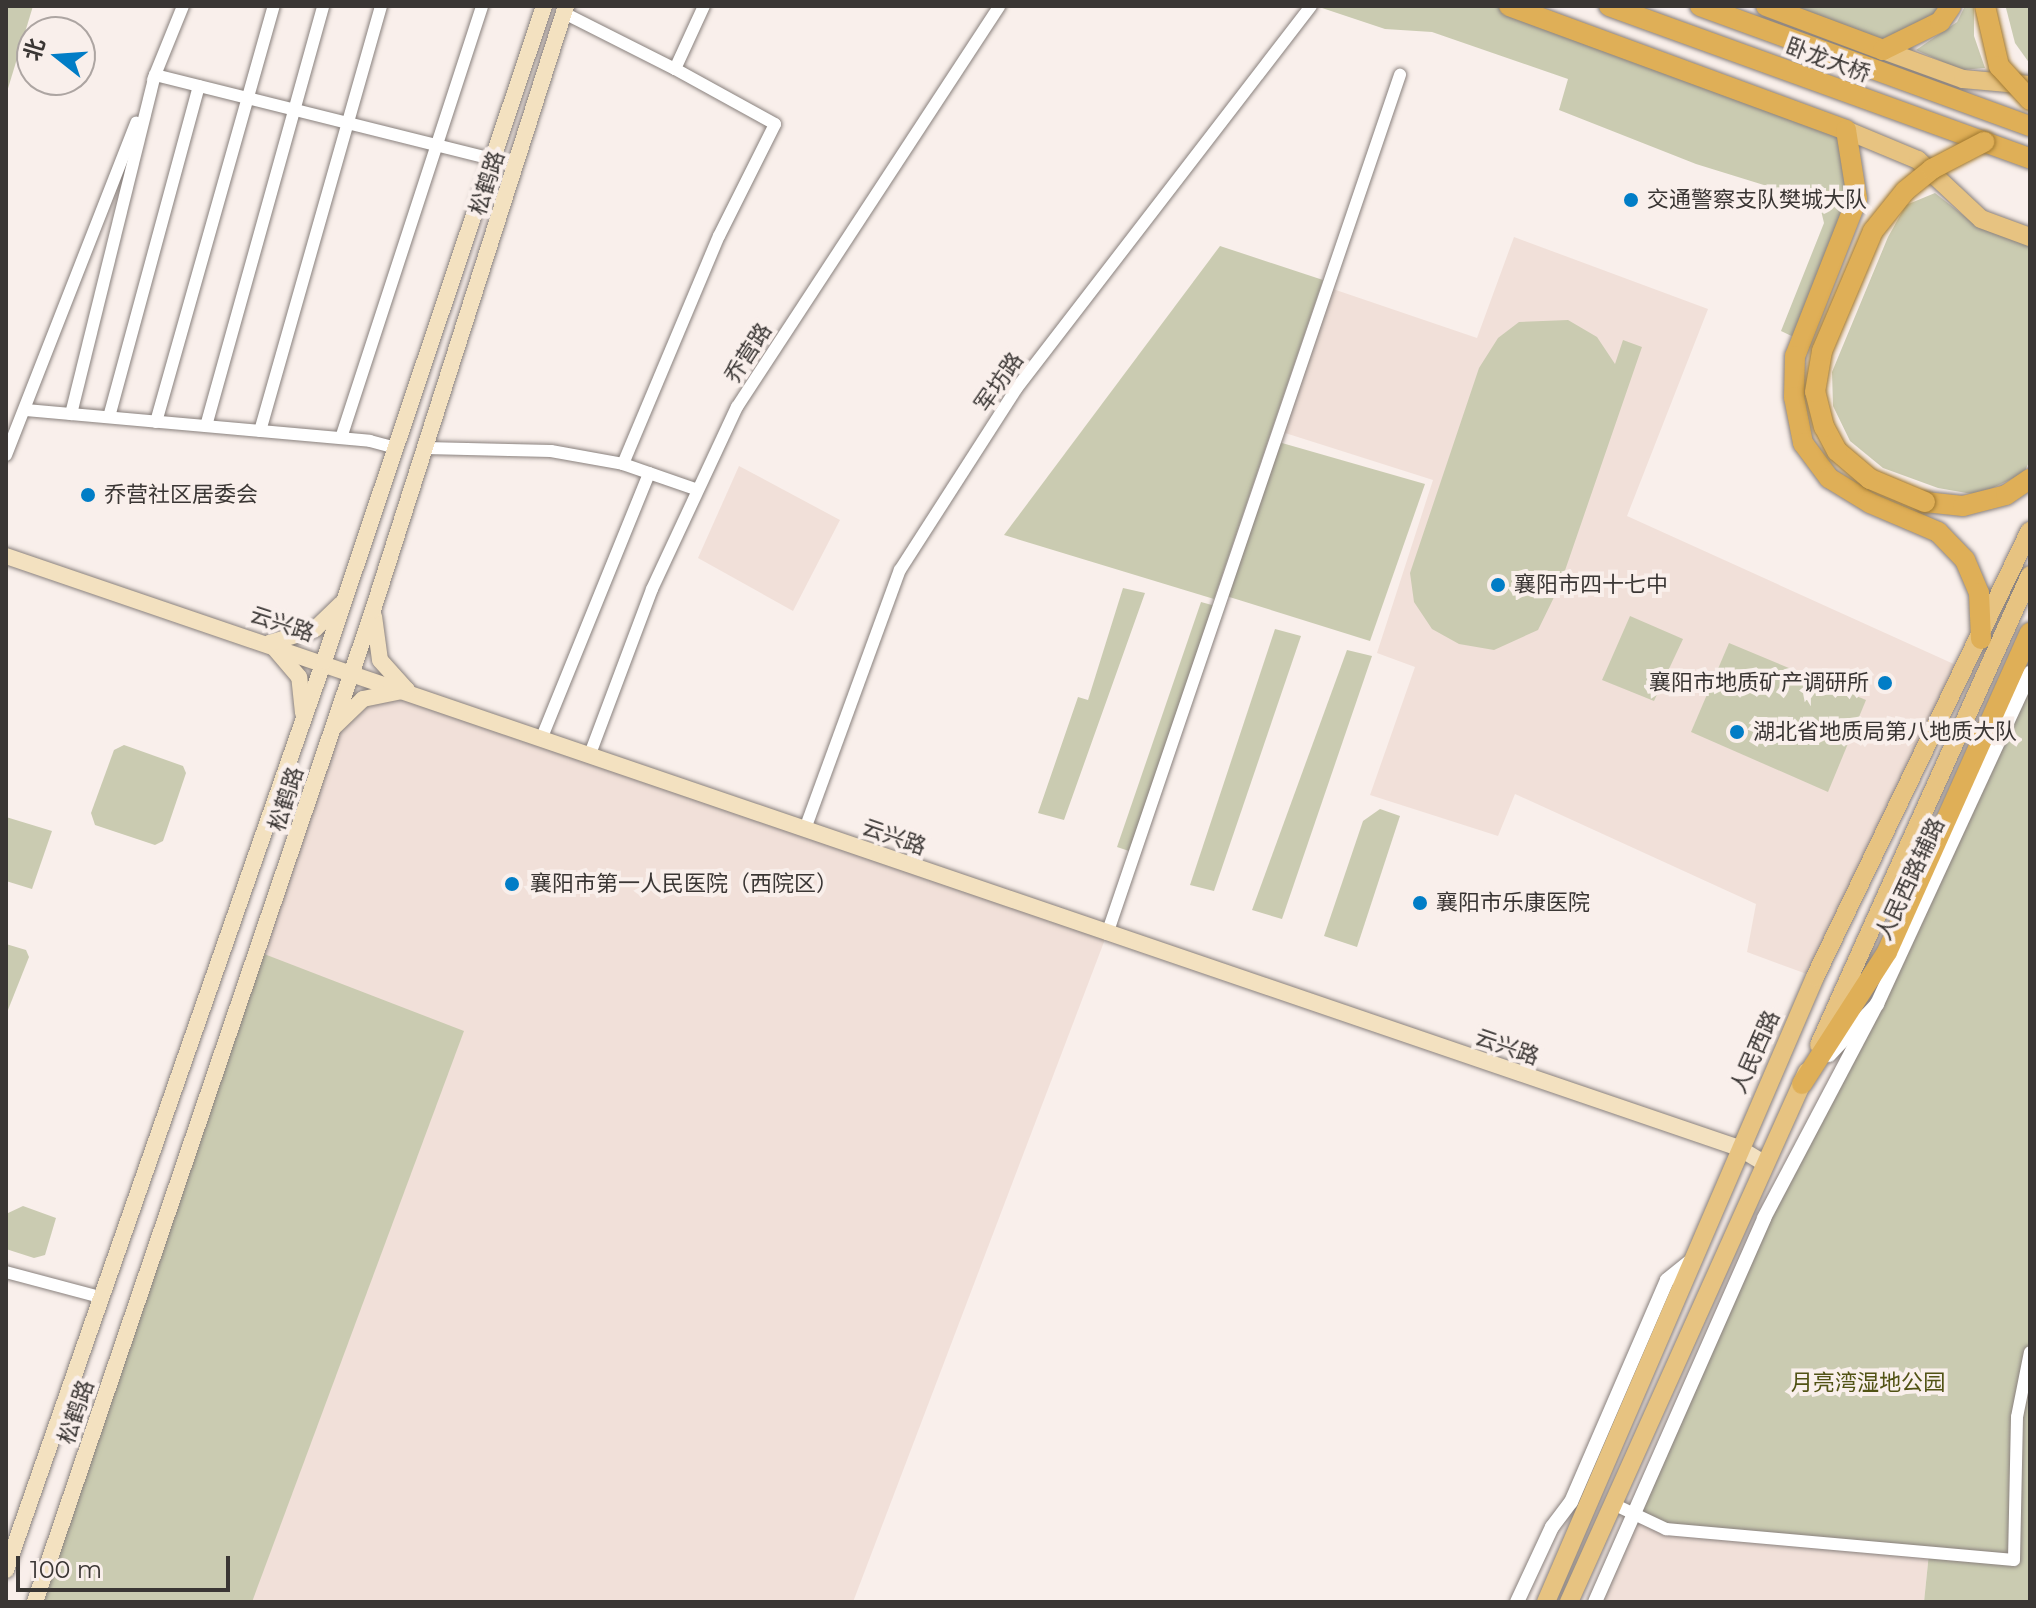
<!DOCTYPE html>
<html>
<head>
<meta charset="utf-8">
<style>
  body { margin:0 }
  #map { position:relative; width:2036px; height:1608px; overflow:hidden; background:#f9efeb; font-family:Montserrat,"Noto Sans SC",sans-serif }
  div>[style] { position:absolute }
  .built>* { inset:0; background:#f1e0d9 }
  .green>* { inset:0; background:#cacbb1 }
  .roads { filter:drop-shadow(0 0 2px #89817d) drop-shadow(0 0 2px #89817d) }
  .minor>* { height:12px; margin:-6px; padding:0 6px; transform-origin:6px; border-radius:6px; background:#fff }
  .tertiary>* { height:14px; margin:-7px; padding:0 7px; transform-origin:7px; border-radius:7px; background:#fff }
  .secondary>* { height:16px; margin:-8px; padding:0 8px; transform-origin:8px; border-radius:8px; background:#f3e1c0 }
  .primary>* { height:18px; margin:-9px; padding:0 9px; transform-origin:9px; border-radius:9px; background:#e7c381 }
  .trunk>* { height:20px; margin:-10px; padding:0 10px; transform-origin:10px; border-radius:10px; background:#dfaf57 }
  .bridges { filter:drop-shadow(0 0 2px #a0782f) drop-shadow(0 0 2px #a0782f) }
  .trunk-bridge>* { height:20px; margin:-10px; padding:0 10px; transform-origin:10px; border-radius:10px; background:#dfaf57 }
  .dots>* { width:22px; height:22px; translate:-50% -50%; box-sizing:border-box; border:4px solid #f9efeb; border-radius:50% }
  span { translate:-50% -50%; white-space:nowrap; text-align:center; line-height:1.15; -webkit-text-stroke:8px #f9efeb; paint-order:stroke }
  .street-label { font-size:22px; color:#3a3634 }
  .poi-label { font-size:22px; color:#3a3634 }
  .left { translate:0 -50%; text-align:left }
  .right { translate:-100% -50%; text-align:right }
  .park-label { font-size:22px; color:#515214 }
  .frame { position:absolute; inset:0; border:8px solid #3a3634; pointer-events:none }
  .north { position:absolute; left:16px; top:16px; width:80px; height:80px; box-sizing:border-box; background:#f9efeb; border:2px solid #ada5a2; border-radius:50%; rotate:287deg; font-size:22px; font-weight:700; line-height:32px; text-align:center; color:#3a3634 }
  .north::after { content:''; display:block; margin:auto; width:28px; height:36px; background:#017dc6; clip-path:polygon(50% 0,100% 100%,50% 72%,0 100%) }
  .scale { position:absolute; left:16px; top:1556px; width:214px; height:36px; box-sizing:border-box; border:4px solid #3a3634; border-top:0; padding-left:10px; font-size:24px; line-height:28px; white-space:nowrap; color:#3a3634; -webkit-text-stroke:6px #f9efeb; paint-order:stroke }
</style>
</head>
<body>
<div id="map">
  <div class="built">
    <div style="clip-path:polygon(1514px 237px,1708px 309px,1627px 516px,1967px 670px,1815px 977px,1747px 952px,1756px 904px,1515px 794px,1498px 836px,1370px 795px,1415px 667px,1377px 653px,1433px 480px,1282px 432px,1330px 288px,1477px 338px)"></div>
    <div style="clip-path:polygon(739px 466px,840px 520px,793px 611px,698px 558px)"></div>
    <div style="clip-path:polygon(407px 690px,1107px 934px,853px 1602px,35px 1602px,334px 727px,363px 699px)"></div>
    <div style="clip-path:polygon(1635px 1514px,1929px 1552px,1924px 1602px,1595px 1602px)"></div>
  </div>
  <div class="green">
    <div style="clip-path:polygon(6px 6px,33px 6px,6px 95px)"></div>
    <div style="clip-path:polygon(1316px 6px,1507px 6px,1846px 130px,1857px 199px,1802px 341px,1781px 331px,1824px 223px,1819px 202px,1696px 164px,1559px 110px,1568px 79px,1432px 32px,1385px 29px)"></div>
    <div style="clip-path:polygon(1766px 6px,1951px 6px,1883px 50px)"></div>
    <div style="clip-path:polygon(1965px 6px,1974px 6px,1974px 36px,1985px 68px,1961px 70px,1916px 50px,1957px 22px)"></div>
    <div style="clip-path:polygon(2030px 6px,2030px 64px,2015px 43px,2006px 8px)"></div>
    <div style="clip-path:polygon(1935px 193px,1977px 226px,2030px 245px,2030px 460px,2024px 473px,1978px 495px,1938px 488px,1883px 468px,1850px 441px,1833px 406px,1832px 372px,1888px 237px,1906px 205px)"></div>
    <div style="clip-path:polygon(1220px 246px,1323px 280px,1214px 599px,1004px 535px)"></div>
    <div style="clip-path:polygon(1568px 320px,1597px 337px,1615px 364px,1623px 340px,1642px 347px,1560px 585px,1538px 630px,1494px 650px,1459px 644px,1432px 629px,1414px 602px,1410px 573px,1479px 368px,1498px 338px,1519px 322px)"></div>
    <div style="clip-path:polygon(1275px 441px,1425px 484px,1370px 641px,1223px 595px)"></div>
    <div style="clip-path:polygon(1123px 588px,1145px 593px,1064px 820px,1038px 813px,1078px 697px,1088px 700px)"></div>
    <div style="clip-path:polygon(1201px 602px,1219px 607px,1135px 853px,1117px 847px)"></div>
    <div style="clip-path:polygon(1630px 616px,1683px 639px,1654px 701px,1602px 680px)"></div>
    <div style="clip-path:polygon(1275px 629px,1301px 636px,1214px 891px,1190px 885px)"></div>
    <div style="clip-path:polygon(1729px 643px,1866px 700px,1828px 792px,1691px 732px)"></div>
    <div style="clip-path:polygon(1347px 650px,1372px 656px,1282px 919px,1252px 910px)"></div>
    <div style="clip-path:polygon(2030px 673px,2030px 1602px,1924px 1602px,1929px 1553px,1666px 1529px,1635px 1514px,1793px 1165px)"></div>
    <div style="clip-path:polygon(124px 745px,183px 766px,186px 773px,163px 841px,155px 845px,95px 825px,91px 813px,114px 750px)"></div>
    <div style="clip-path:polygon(1380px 809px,1400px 816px,1357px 947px,1324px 936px,1363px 821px)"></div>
    <div style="clip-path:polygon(6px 817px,52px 831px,32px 889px,6px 881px)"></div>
    <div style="clip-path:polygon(6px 944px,26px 950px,29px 957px,6px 1015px)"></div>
    <div style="clip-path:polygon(259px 952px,464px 1031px,252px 1602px,35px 1602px)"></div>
    <div style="clip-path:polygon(23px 1206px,56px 1218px,45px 1255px,34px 1258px,6px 1249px,6px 1214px)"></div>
  </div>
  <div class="roads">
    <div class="minor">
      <div style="left:564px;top:13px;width:124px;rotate:26.8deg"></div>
      <div style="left:675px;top:69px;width:69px;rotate:-65.3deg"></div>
      <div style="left:153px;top:80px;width:80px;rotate:-67.9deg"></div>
      <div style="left:26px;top:410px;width:345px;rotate:5.1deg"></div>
      <div style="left:370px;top:441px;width:27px;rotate:15deg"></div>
      <div style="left:71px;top:414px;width:349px;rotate:-76.1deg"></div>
      <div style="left:155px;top:75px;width:348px;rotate:14deg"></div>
      <div style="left:109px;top:417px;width:343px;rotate:-74.8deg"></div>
      <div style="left:156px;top:422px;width:432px;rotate:-74.2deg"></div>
      <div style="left:206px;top:426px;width:436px;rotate:-74.4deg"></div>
      <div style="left:260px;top:431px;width:442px;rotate:-74.1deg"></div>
      <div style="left:341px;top:438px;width:454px;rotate:-71.9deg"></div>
      <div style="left:425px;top:448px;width:126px;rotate:1.4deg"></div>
      <div style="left:551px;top:451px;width:73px;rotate:10.2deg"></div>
      <div style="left:623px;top:464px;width:79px;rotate:19.1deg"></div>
      <div style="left:6px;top:455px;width:357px;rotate:-68.6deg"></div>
      <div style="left:623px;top:464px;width:247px;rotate:-67.2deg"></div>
      <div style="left:719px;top:236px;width:125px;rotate:-63.4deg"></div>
      <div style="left:775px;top:124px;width:114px;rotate:-151.2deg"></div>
      <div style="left:542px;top:737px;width:285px;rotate:-67.9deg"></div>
      <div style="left:590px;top:754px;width:176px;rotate:-69.4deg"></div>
      <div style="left:652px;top:589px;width:201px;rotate:-65deg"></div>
      <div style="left:737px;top:407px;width:479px;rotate:-56.8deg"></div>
      <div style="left:805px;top:829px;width:276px;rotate:-69.9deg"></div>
      <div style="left:900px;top:570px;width:215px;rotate:-57.3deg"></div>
      <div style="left:1016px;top:389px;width:483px;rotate:-52.4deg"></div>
      <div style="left:1107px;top:934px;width:908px;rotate:-71.17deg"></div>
      <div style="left:6px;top:1272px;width:97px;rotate:14.9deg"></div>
      <div style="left:1613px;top:1504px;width:59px;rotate:25.3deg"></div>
      <div style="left:1666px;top:1529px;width:349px;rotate:5.1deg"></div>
      <div style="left:2014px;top:1560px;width:143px;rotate:-88.8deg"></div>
      <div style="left:2017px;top:1417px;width:66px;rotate:-78.7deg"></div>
    </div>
    <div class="tertiary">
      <div style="left:1829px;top:1055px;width:70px;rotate:-46.7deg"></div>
      <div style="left:1877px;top:1004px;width:365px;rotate:-65.2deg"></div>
      <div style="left:1517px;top:1602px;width:83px;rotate:-65deg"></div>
      <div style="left:1552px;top:1527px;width:31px;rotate:-53deg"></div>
      <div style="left:1571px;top:1502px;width:242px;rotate:-66.6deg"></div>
      <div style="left:1667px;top:1280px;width:32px;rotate:-39deg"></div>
      <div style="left:1595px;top:1602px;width:420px;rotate:-66.2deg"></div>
      <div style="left:1764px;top:1218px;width:242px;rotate:-62.2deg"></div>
    </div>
    <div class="secondary">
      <div style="left:6px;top:556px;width:1831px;rotate:18.86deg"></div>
      <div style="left:1739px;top:1148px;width:31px;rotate:31deg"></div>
      <div style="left:303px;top:713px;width:36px;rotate:-96deg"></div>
      <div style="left:299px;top:677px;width:45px;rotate:-130.5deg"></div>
      <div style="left:270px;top:643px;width:47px;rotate:-17.3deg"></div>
      <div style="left:315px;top:629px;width:36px;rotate:-44deg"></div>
      <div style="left:335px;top:726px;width:39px;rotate:-44deg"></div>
      <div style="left:363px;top:699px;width:45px;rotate:-11.6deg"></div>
      <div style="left:407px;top:690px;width:40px;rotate:-132deg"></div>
      <div style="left:380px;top:660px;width:44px;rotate:-97.8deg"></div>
      <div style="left:6px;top:1570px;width:963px;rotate:-70.72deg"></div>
      <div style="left:324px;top:661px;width:691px;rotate:-71.43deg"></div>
      <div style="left:35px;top:1602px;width:1048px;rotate:-71.18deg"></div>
      <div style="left:373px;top:610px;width:634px;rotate:-72.28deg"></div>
    </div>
    <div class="primary">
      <div style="left:1883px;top:50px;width:85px;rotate:19.9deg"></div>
      <div style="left:1963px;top:79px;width:67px;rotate:5.1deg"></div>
      <div style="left:1846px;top:130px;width:78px;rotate:22.6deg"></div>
      <div style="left:1918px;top:160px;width:86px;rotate:43.1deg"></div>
      <div style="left:1981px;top:219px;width:52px;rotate:20.2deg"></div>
      <div style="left:1819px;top:1045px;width:515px;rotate:-65.82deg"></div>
      <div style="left:1546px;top:1602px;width:680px;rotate:-66.71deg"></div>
      <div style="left:1815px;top:977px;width:495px;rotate:-64.3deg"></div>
      <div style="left:1569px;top:1602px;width:581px;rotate:-65.82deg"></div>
    </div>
    <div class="trunk">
      <div style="left:1509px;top:6px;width:359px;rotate:20.2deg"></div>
      <div style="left:1846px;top:130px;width:70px;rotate:80.9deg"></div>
      <div style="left:1857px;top:199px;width:169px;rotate:111.5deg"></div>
      <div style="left:1795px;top:356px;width:41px;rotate:91.4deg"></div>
      <div style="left:1794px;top:397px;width:47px;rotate:78.9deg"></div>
      <div style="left:1803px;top:443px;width:44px;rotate:53.4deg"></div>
      <div style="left:1829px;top:478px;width:48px;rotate:31.4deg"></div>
      <div style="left:1870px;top:503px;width:74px;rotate:23.1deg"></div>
      <div style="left:1938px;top:532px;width:39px;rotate:46deg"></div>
      <div style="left:1965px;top:560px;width:36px;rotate:67deg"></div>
      <div style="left:1979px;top:593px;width:46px;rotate:87.5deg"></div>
      <div style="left:1609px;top:6px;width:448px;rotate:19.9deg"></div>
      <div style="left:1700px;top:6px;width:351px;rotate:20deg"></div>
      <div style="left:1766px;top:6px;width:125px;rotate:20.6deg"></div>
      <div style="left:1883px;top:50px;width:64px;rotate:-26.2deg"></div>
      <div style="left:1940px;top:22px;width:19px;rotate:-55deg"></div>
      <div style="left:1925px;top:502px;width:38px;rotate:6deg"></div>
      <div style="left:1963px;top:506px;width:44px;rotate:-14.3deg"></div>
      <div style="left:2006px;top:495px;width:29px;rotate:-34deg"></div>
      <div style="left:1802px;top:1084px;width:157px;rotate:-57.2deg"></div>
      <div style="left:1887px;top:952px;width:350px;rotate:-65.9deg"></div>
    </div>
  </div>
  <div class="bridges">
    <div class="trunk-bridge">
      <div style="left:1985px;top:6px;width:62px;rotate:76.9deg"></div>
      <div style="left:1999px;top:66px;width:46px;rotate:47.6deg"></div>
      <div style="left:1925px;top:502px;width:60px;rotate:-157.3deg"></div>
      <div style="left:1870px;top:479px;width:43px;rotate:-139.7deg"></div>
      <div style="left:1837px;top:451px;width:27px;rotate:-118deg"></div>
      <div style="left:1824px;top:427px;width:36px;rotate:-104deg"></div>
      <div style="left:1815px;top:392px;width:42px;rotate:-80.3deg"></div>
      <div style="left:1822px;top:351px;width:130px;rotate:-67deg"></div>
      <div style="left:1873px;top:231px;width:51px;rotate:-51.3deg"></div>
      <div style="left:1905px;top:191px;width:35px;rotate:-39deg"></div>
      <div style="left:1932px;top:169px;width:59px;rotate:-27.4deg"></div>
    </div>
  </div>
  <div class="dots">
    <div style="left:1631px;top:200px;background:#017dc6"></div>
    <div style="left:88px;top:495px;background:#017dc6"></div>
    <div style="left:1498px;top:585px;background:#017dc6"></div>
    <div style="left:1885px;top:683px;background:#017dc6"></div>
    <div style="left:1737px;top:732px;background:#017dc6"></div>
    <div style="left:512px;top:884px;background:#017dc6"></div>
    <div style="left:1420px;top:903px;background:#017dc6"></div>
  </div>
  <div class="street-label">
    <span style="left:1828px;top:60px;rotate:20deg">卧龙大桥</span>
    <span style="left:487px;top:183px;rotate:-72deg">松鹤路</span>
    <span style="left:748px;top:353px;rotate:-57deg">乔营路</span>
    <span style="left:999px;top:382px;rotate:-55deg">军坊路</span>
    <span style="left:282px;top:624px;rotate:18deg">云兴路</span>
    <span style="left:286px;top:799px;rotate:-72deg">松鹤路</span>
    <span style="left:894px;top:837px;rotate:19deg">云兴路</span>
    <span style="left:1910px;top:879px;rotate:-65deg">人民西路辅路</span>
    <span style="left:1507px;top:1047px;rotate:19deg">云兴路</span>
    <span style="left:1755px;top:1052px;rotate:-66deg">人民西路</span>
    <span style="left:76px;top:1412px;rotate:-71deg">松鹤路</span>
  </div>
  <div class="poi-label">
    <span class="left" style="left:1647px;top:200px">交通警察支队樊城大队</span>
    <span class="left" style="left:104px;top:495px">乔营社区居委会</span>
    <span class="left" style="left:1514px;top:585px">襄阳市四十七中</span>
    <span class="right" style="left:1869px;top:683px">襄阳市地质矿产调研所</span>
    <span class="left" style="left:1753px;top:732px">湖北省地质局第八地质大队</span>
    <span class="left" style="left:530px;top:884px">襄阳市第一人民医院（西院区）</span>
    <span class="left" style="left:1436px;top:903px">襄阳市乐康医院</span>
  </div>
  <div class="park-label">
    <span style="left:1868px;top:1383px">月亮湾湿地公园</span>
  </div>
  <div class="frame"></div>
  <div class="north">北</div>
  <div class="scale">100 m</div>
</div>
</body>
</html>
